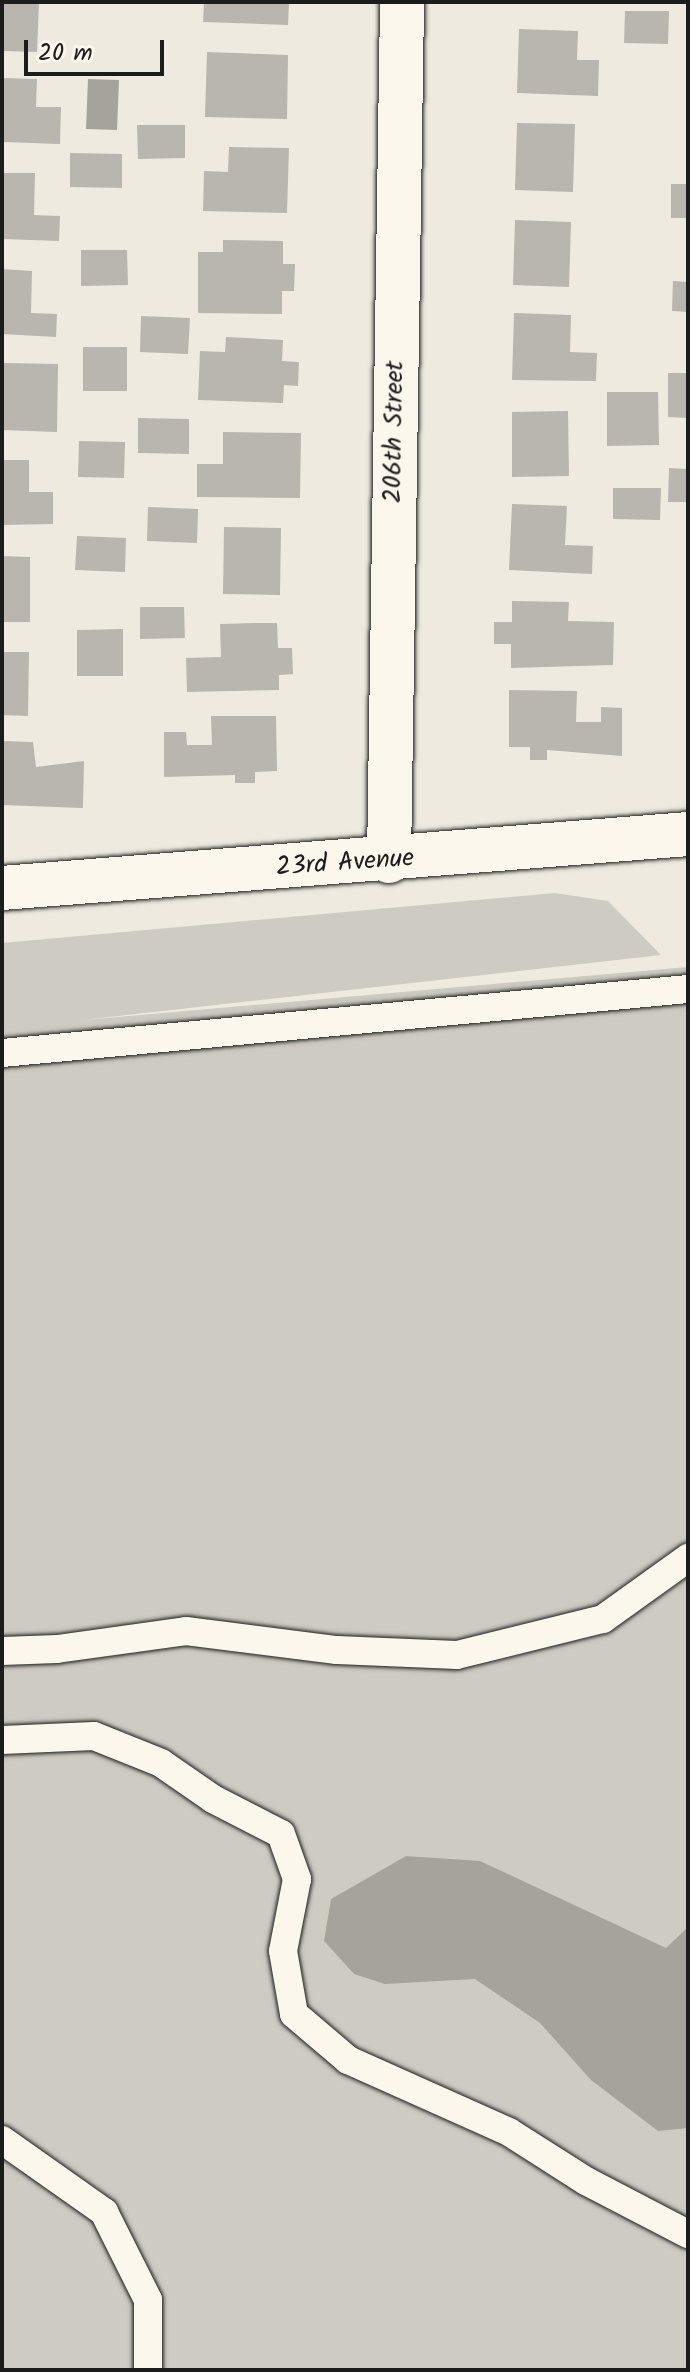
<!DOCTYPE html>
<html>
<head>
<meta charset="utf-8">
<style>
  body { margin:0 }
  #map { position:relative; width:690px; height:2372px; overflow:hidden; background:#eeeadf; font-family:Kalam,sans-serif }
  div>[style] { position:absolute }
  .green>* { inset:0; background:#ceccc2 }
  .water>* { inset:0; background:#a6a39d }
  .building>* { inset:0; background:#b9b6af }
  .roads { filter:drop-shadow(0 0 2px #1c1c1c) drop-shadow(0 0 2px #1c1c1c) }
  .lane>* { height:28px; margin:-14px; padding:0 14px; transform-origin:14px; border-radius:14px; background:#fbf7ec }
  .street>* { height:44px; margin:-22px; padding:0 22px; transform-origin:22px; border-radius:22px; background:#fbf7ec }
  span { translate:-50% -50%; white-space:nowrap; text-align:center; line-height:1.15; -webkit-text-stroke:8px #fbf7ec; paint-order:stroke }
  .street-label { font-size:26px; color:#1c1c1c }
  .frame { position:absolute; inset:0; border:4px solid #1c1c1c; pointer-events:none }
  .scale { position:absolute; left:24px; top:40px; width:140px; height:36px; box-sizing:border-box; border:4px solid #1c1c1c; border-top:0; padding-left:10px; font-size:24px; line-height:28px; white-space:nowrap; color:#1c1c1c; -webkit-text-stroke:6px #fbf7ec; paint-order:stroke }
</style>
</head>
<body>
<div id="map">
  <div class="green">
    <div style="clip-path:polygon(555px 893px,608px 901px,661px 955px,83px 1020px,688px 967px,688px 2370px,2px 2370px,2px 943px)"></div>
  </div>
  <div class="water">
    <div style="clip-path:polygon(88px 79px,119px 80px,117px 130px,86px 129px)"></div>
    <div style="clip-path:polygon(406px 1856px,480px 1861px,666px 1948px,688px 1927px,688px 2128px,658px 2131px,591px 2080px,540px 2023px,475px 1979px,385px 1984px,354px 1974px,324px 1941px,331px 1899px)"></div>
  </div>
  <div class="building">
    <div style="clip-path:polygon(2px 2px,39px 2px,37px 52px,2px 51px)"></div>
    <div style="clip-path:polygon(204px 2px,289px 2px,288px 25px,203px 22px)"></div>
    <div style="clip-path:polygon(625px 11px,669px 11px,668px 44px,624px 43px)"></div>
    <div style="clip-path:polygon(519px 29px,578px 31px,577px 60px,599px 60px,598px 96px,517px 93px)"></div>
    <div style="clip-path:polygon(207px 52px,288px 55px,287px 119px,205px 117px)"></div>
    <div style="clip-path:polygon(2px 78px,37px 79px,36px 107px,61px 107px,60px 144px,2px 142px)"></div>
    <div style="clip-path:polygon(517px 123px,575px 124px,573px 192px,515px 190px)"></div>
    <div style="clip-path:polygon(137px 125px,185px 125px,185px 158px,138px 159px)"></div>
    <div style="clip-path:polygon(229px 147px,289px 148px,287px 213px,203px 211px,204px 171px,228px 172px)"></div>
    <div style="clip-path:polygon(70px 153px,122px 154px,122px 188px,70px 187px)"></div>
    <div style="clip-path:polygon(2px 173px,35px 173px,34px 215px,60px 216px,59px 241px,2px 239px)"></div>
    <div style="clip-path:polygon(671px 184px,688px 184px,688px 218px,671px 218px)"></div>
    <div style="clip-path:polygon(515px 220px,571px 222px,569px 287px,513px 285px)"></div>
    <div style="clip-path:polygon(223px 240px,283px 241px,283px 264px,295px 264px,294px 291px,282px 291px,282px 314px,198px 313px,198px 252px,223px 252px)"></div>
    <div style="clip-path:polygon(81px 250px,127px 250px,128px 285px,81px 286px)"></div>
    <div style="clip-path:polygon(2px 269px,32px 271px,31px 313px,57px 314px,56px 337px,2px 334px)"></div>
    <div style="clip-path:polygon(673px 281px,688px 282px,688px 312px,672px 311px)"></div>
    <div style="clip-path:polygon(514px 313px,571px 315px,570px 352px,597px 353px,596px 381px,512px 380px)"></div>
    <div style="clip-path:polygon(141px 316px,190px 318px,188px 354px,140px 352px)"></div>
    <div style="clip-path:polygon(226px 337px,283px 340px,282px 361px,299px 362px,298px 386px,284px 385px,283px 403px,198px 400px,200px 351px,225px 352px)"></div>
    <div style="clip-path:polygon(83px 347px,127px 347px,127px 391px,83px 391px)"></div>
    <div style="clip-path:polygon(2px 363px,58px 364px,57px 432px,2px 430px)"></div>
    <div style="clip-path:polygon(668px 373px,688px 373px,688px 418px,668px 417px)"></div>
    <div style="clip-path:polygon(607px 392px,658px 392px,659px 445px,607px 446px)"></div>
    <div style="clip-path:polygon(568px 411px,569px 476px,512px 477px,512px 412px)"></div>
    <div style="clip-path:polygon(138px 418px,189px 419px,189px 454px,138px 453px)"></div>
    <div style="clip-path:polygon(223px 432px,301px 433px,300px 498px,197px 497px,197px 464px,223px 464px)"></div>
    <div style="clip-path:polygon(79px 441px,125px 442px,124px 478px,78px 477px)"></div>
    <div style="clip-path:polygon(2px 460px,29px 460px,29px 492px,53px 492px,53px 524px,2px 525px)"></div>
    <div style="clip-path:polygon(669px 468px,688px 469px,688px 502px,668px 502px)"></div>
    <div style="clip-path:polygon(613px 488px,661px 488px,660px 520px,613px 519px)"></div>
    <div style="clip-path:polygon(512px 504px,567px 506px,565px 545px,593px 546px,592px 574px,509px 570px)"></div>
    <div style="clip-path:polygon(148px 507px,198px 509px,197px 543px,147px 541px)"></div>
    <div style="clip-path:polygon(224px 527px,281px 528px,280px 595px,223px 594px)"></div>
    <div style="clip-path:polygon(77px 536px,126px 538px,125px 572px,75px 570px)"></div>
    <div style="clip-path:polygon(2px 556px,30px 557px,30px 622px,2px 622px)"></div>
    <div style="clip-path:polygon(512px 601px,569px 602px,568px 621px,614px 622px,613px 665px,511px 668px,511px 644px,494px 644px,494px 622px,512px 622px)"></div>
    <div style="clip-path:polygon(140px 607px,184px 607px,185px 638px,140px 639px)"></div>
    <div style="clip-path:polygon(255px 623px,277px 623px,278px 648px,292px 648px,293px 674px,279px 675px,279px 690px,187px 692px,186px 658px,221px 657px,220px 624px)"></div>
    <div style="clip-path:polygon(123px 629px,123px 676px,77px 676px,77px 630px)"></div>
    <div style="clip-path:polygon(2px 652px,29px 652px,28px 716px,2px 715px)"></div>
    <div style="clip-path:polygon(509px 690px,577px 691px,576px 722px,601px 722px,601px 707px,622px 708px,622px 756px,547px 750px,547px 760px,530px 760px,530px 747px,509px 747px)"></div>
    <div style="clip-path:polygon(211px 716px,276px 716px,277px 771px,255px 772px,255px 783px,235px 783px,235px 775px,164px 777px,164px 732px,186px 732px,187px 745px,212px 745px)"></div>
    <div style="clip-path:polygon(2px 741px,33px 742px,36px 767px,84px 761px,83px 808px,2px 805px)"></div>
  </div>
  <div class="roads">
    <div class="lane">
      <div style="left:2px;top:1053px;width:689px;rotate:-5.33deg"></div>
      <div style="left:2px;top:1651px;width:55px;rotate:-2.1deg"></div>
      <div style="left:57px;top:1649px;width:130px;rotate:-7.9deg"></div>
      <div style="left:186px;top:1631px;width:152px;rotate:7.2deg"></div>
      <div style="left:337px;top:1650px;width:120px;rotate:2.4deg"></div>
      <div style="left:457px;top:1655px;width:150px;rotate:-13.9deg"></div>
      <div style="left:603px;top:1619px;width:105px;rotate:-35.7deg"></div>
      <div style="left:2px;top:1740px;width:92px;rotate:-2.5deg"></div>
      <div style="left:94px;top:1736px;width:72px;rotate:21.9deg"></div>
      <div style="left:161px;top:1763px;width:63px;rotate:34.7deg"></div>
      <div style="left:213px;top:1799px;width:76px;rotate:27.2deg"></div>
      <div style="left:281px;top:1834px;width:48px;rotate:70.4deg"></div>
      <div style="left:297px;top:1879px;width:73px;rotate:101deg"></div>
      <div style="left:283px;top:1951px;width:64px;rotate:80.1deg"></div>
      <div style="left:294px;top:2014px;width:71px;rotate:40.4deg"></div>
      <div style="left:348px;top:2060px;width:176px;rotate:24.1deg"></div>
      <div style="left:509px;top:2132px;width:91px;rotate:32.5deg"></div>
      <div style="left:586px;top:2181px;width:115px;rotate:27.5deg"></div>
      <div style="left:2px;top:2140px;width:125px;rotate:35.2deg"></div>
      <div style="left:104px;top:2212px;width:98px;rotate:63.4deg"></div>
      <div style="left:148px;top:2300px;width:70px;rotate:90deg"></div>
    </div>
    <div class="street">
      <div style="left:389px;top:861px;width:859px;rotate:-89.13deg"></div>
      <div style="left:2px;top:888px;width:688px;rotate:-4.5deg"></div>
    </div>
  </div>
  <div class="street-label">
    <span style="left:395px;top:432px;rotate:-89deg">206th Street</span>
    <span style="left:345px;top:864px;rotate:-4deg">23rd Avenue</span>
  </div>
  <div class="frame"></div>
  <div class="scale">20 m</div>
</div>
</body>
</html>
